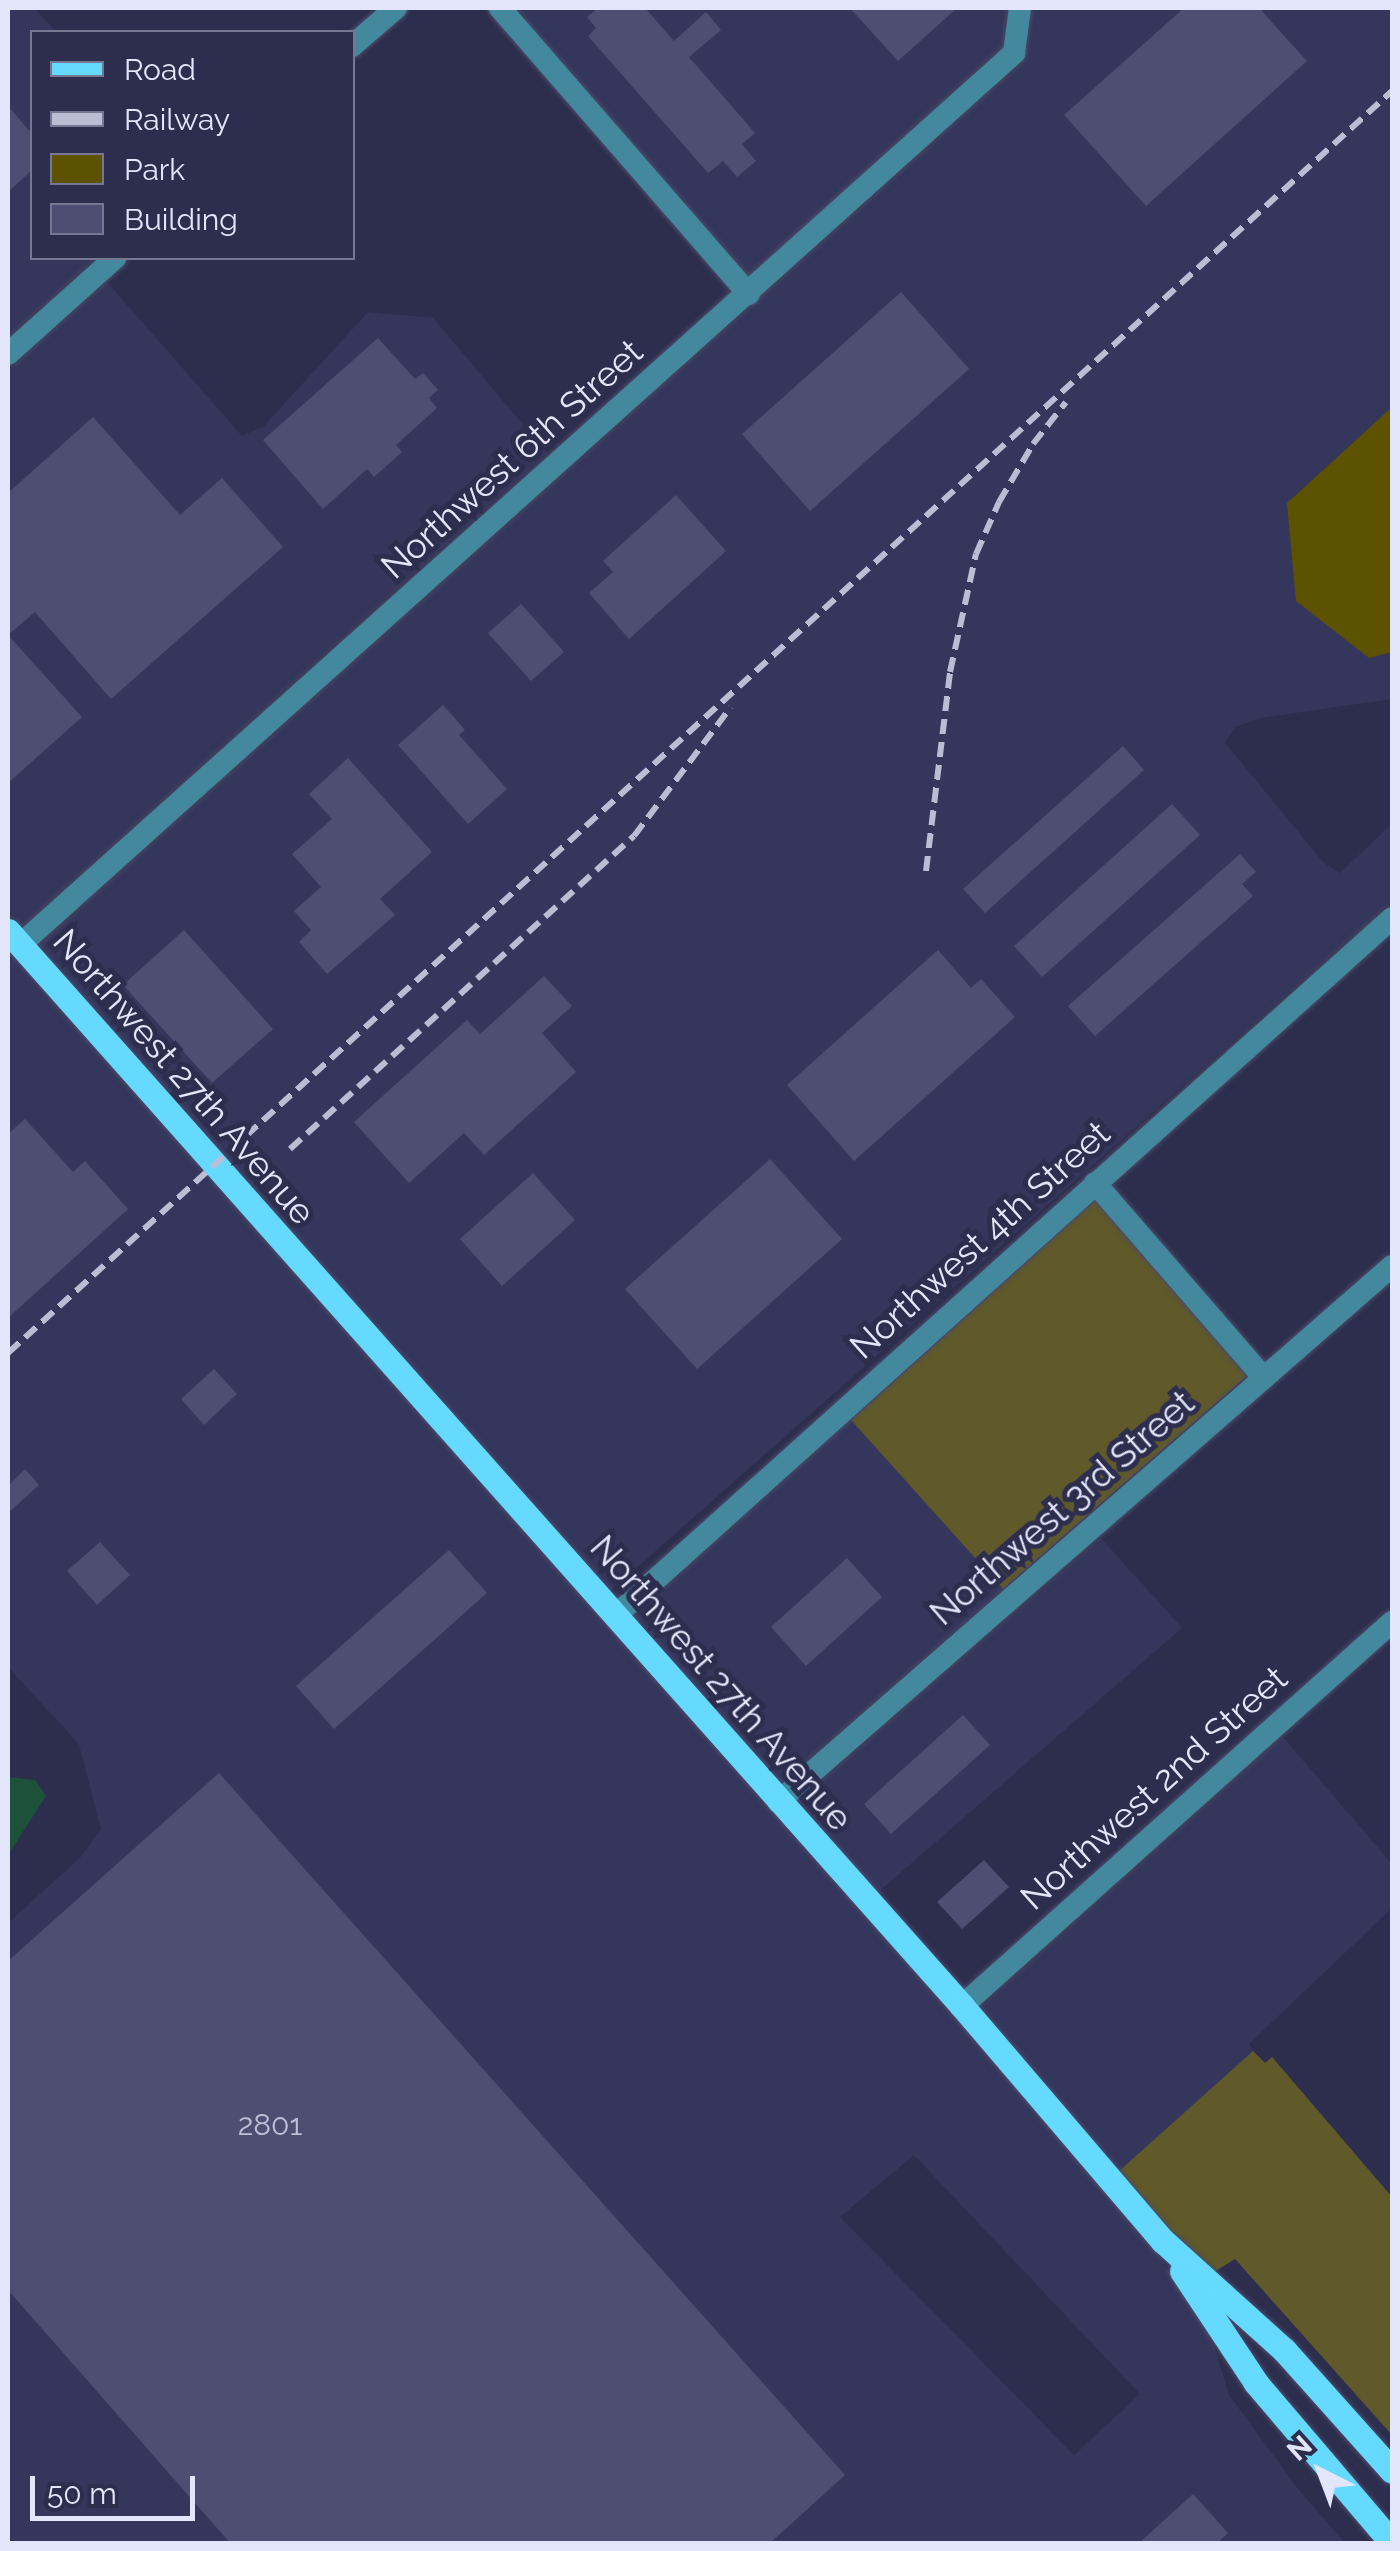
<!DOCTYPE html>
<html>
<head>
<meta charset="utf-8">
<style>
  body { margin:0 }
  #map { position:relative; width:1400px; height:2551px; overflow:hidden; background:#2d2e4e; font-family:Raleway,sans-serif }
  div>[style] { position:absolute }
  .built>* { inset:0; background:#35365c }
  .green>* { inset:0; background:#5c5200 }
  .forest>* { inset:0; background:#605a2a }
  .water>* { inset:0; background:#1e513a }
  .building>* { inset:0; background:#4d4f72 }
  .roads { filter:drop-shadow(0 0 2px #4a4b6a) drop-shadow(0 0 2px #4a4b6a) }
  .minor>* { height:22px; margin:-11px; padding:0 11px; transform-origin:11px; border-radius:11px; background:#44889e }
  .major>* { height:25px; margin:-12.5px; padding:0 12.5px; transform-origin:12.5px; border-radius:12.5px; background:#66dafe }
  .rail>* { height:6px; margin-top:-3px; transform-origin:0; background:repeating-linear-gradient(90deg,#bbbdd5 0 15px,transparent 0 23px) }
  span { translate:-50% -50%; white-space:nowrap; text-align:center; line-height:1.15; -webkit-text-stroke:10px #2d2e4e; paint-order:stroke }
  .number-label { font-size:30px; color:#bec0d8 }
  .number-label span { -webkit-text-stroke-width:0 }
  .street-label { font-size:35px; color:#e3e5fa }
  .frame { position:absolute; inset:0; border:10px solid #e3e5fa; pointer-events:none }
  .legend { position:absolute; left:30px; top:30px; width:325px; height:230px; box-sizing:border-box; background:#2d2e4e; border:2px solid #767793; margin:0; padding:12px 18px; list-style:none; font-size:30px; color:#e3e5fa }
  .legend li { display:flex; align-items:center; gap:20px; height:50px }
  .legend b { width:50px; border:2px solid #767793 }
  .north { position:absolute; left:1270px; top:2421px; width:100px; height:100px; -webkit-text-stroke:8px #2d2e4e; paint-order:stroke; rotate:318deg; font-size:28px; font-weight:700; line-height:40px; text-align:center; color:#e3e5fa }
  .north::after { content:''; display:block; margin:auto; width:35px; height:45px; background:#e3e5fa; clip-path:polygon(50% 0,100% 100%,50% 72%,0 100%) }
  .scale { position:absolute; left:30px; top:2476px; width:165px; height:45px; box-sizing:border-box; border:5px solid #e3e5fa; border-top:0; padding-left:12px; font-size:30px; line-height:35px; white-space:nowrap; color:#e3e5fa; -webkit-text-stroke:8px #2d2e4e; paint-order:stroke }
</style>
</head>
<body>
<div id="map">
  <div class="built">
    <div style="clip-path:polygon(8px 8px,34px 8px,56px 32px,32px 32px,32px 258px,96px 258px,8px 336px)"></div>
    <div style="clip-path:polygon(515px 8px,1008px 8px,1003px 46px,749px 277px)"></div>
    <div style="clip-path:polygon(1032px 8px,1392px 8px,1392px 407px,1287px 503px,1368px 658px,1392px 652px,1392px 699px,1260px 718px,1235px 727px,1225px 743px,1324px 863px,1340px 873px,1392px 824px,1392px 901px,609px 1592px,37px 947px,1023px 62px)"></div>
    <div style="clip-path:polygon(107px 282px,242px 436px,264px 426px,368px 312px,433px 318px,547px 453px,20px 928px,8px 913px,8px 371px)"></div>
    <div style="clip-path:polygon(evenodd,8px 947px,953px 2014px,1154px 2249px,1210px 2333px,1229px 2395px,1298px 2489px,1345px 2543px,8px 2543px,8px 1923px,80px 1858px,101px 1829px,79px 1744px,8px 1667px,8px 947px,914px 2155px,1140px 2394px,1074px 2455px,840px 2217px,914px 2155px)"></div>
    <div style="clip-path:polygon(851px 1420px,1003px 1589px,778px 1785px,632px 1618px)"></div>
    <div style="clip-path:polygon(1101px 1538px,1182px 1628px,876px 1894px,795px 1804px)"></div>
    <div style="clip-path:polygon(1283px 1737px,1392px 1864px,1392px 1908px,1249px 2044px,1253px 2051px,1118px 2172px,979px 2009px)"></div>
  </div>
  <div class="green">
    <div style="clip-path:polygon(1392px 407px,1392px 652px,1369px 658px,1296px 601px,1287px 503px)"></div>
  </div>
  <div class="forest">
    <div style="clip-path:polygon(1095px 1200px,1247px 1376px,1003px 1589px,851px 1420px)"></div>
    <div style="clip-path:polygon(1253px 2051px,1265px 2063px,1272px 2057px,1392px 2197px,1392px 2435px,1235px 2259px,1214px 2272px,1171px 2234px,1118px 2172px)"></div>
  </div>
  <div class="water">
    <div style="clip-path:polygon(8px 1777px,35px 1780px,46px 1796px,8px 1855px)"></div>
  </div>
  <div class="building">
    <div style="clip-path:polygon(598px 8px,645px 8px,674px 41px,706px 12px,721px 30px,689px 57px,755px 133px,742px 144px,756px 161px,737px 177px,723px 161px,708px 173px,588px 36px,596px 28px,587px 17px)"></div>
    <div style="clip-path:polygon(850px 8px,957px 8px,898px 61px)"></div>
    <div style="clip-path:polygon(1184px 8px,1259px 8px,1307px 61px,1146px 206px,1064px 115px)"></div>
    <div style="clip-path:polygon(8px 106px,32px 134px,32px 170px,8px 192px)"></div>
    <div style="clip-path:polygon(901px 292px,969px 369px,810px 511px,742px 434px)"></div>
    <div style="clip-path:polygon(378px 338px,415px 379px,423px 373px,438px 390px,429px 398px,437px 408px,396px 445px,402px 452px,374px 477px,367px 469px,323px 509px,263px 440px)"></div>
    <div style="clip-path:polygon(93px 417px,180px 515px,222px 478px,283px 547px,111px 699px,35px 612px,8px 635px,82px 717px,8px 783px,8px 493px)"></div>
    <div style="clip-path:polygon(676px 495px,726px 551px,629px 639px,589px 593px,613px 572px,603px 561px)"></div>
    <div style="clip-path:polygon(521px 604px,564px 652px,531px 681px,488px 633px)"></div>
    <div style="clip-path:polygon(443px 705px,465px 730px,459px 735px,507px 789px,468px 824px,398px 745px)"></div>
    <div style="clip-path:polygon(1123px 746px,1144px 770px,985px 913px,963px 889px)"></div>
    <div style="clip-path:polygon(348px 758px,432px 852px,380px 899px,395px 915px,327px 974px,299px 942px,311px 930px,294px 911px,321px 887px,292px 854px,332px 819px,309px 794px)"></div>
    <div style="clip-path:polygon(1172px 804px,1200px 835px,1042px 977px,1014px 946px)"></div>
    <div style="clip-path:polygon(1240px 854px,1256px 872px,1242px 884px,1253px 896px,1095px 1036px,1068px 1006px)"></div>
    <div style="clip-path:polygon(184px 930px,273px 1029px,212px 1083px,123px 985px)"></div>
    <div style="clip-path:polygon(938px 950px,971px 988px,981px 979px,1015px 1017px,854px 1161px,787px 1085px)"></div>
    <div style="clip-path:polygon(544px 976px,572px 1006px,542px 1033px,576px 1072px,484px 1155px,464px 1133px,409px 1183px,354px 1122px,467px 1020px,480px 1034px)"></div>
    <div style="clip-path:polygon(25px 1119px,73px 1172px,85px 1161px,128px 1209px,8px 1318px,8px 1134px)"></div>
    <div style="clip-path:polygon(770px 1159px,842px 1239px,697px 1369px,625px 1289px)"></div>
    <div style="clip-path:polygon(533px 1173px,575px 1220px,502px 1286px,460px 1239px)"></div>
    <div style="clip-path:polygon(214px 1369px,237px 1394px,204px 1425px,181px 1399px)"></div>
    <div style="clip-path:polygon(25px 1469px,39px 1485px,8px 1513px,8px 1486px)"></div>
    <div style="clip-path:polygon(100px 1542px,130px 1575px,97px 1605px,67px 1571px)"></div>
    <div style="clip-path:polygon(449px 1550px,487px 1593px,334px 1729px,296px 1686px)"></div>
    <div style="clip-path:polygon(847px 1558px,882px 1597px,806px 1666px,771px 1627px)"></div>
    <div style="clip-path:polygon(963px 1715px,990px 1745px,891px 1834px,864px 1804px)"></div>
    <div style="clip-path:polygon(219px 1773px,845px 2475px,769px 2544px,231px 2544px,8px 2290px,8px 1961px)"></div>
    <div style="clip-path:polygon(984px 1860px,1009px 1887px,962px 1929px,937px 1902px)"></div>
    <div style="clip-path:polygon(1193px 2494px,1228px 2533px,1216px 2544px,1138px 2544px)"></div>
  </div>
  <div class="roads">
    <div class="minor">
      <div style="left:500px;top:8px;width:379px;rotate:49deg"></div>
      <div style="left:352px;top:46px;width:58px;rotate:-40.8deg"></div>
      <div style="left:8px;top:354px;width:144px;rotate:-41.9deg"></div>
      <div style="left:20px;top:945px;width:1336px;rotate:-41.9deg"></div>
      <div style="left:1014px;top:53px;width:45px;rotate:-82.4deg"></div>
      <div style="left:1095px;top:1183px;width:258px;rotate:49.1deg"></div>
      <div style="left:615px;top:1616px;width:1044px;rotate:-41.93deg"></div>
      <div style="left:778px;top:1802px;width:815px;rotate:-41.12deg"></div>
      <div style="left:962px;top:2006px;width:577px;rotate:-41.77deg"></div>
    </div>
    <div class="major">
      <div style="left:8px;top:931px;width:1437px;rotate:48.41deg"></div>
      <div style="left:962px;top:2006px;width:309px;rotate:49.5deg"></div>
      <div style="left:1163px;top:2241px;width:163px;rotate:42deg"></div>
      <div style="left:1284px;top:2350px;width:162px;rotate:48.2deg"></div>
      <div style="left:1182px;top:2271px;width:134px;rotate:56.5deg"></div>
      <div style="left:1256px;top:2383px;width:210px;rotate:49.6deg"></div>
    </div>
  </div>
  <div class="rail">
    <div style="left:926px;top:871px;width:200px;rotate:-83.1deg"></div>
    <div style="left:950px;top:672px;width:121px;rotate:-77.6deg"></div>
    <div style="left:976px;top:554px;width:57px;rotate:-66.1deg"></div>
    <div style="left:999px;top:502px;width:67px;rotate:-59.6deg"></div>
    <div style="left:1033px;top:444px;width:53px;rotate:-51.8deg"></div>
    <div style="left:290px;top:1149px;width:465px;rotate:-42.3deg"></div>
    <div style="left:634px;top:836px;width:161px;rotate:-53.1deg"></div>
    <div style="left:8px;top:1353px;width:1873px;rotate:-42.36deg"></div>
  </div>
  <div class="number-label">
    <span style="left:270px;top:2125px">2801</span>
  </div>
  <div class="street-label">
    <span style="left:512px;top:459px;rotate:-42deg">Northwest 6th Street</span>
    <span style="left:184px;top:1077px;rotate:49deg">Northwest 27th Avenue</span>
    <span style="left:980px;top:1240px;rotate:-42deg">Northwest 4th Street</span>
    <span style="left:1062px;top:1508px;rotate:-41deg">Northwest 3rd Street</span>
    <span style="left:721px;top:1683px;rotate:49deg">Northwest 27th Avenue</span>
    <span style="left:1154px;top:1788px;rotate:-42deg">Northwest 2nd Street</span>
  </div>
  <div class="frame"></div>
  <ul class="legend">
  <li><b style="height:12px;background:#66dafe"></b>Road</li>
  <li><b style="height:12px;background:#bbbdd5"></b>Railway</li>
  <li><b style="height:28px;background:#5c5200"></b>Park</li>
  <li><b style="height:28px;background:#4d4f72"></b>Building</li>
  </ul>
  <div class="north">N</div>
  <div class="scale">50 m</div>
</div>
</body>
</html>
